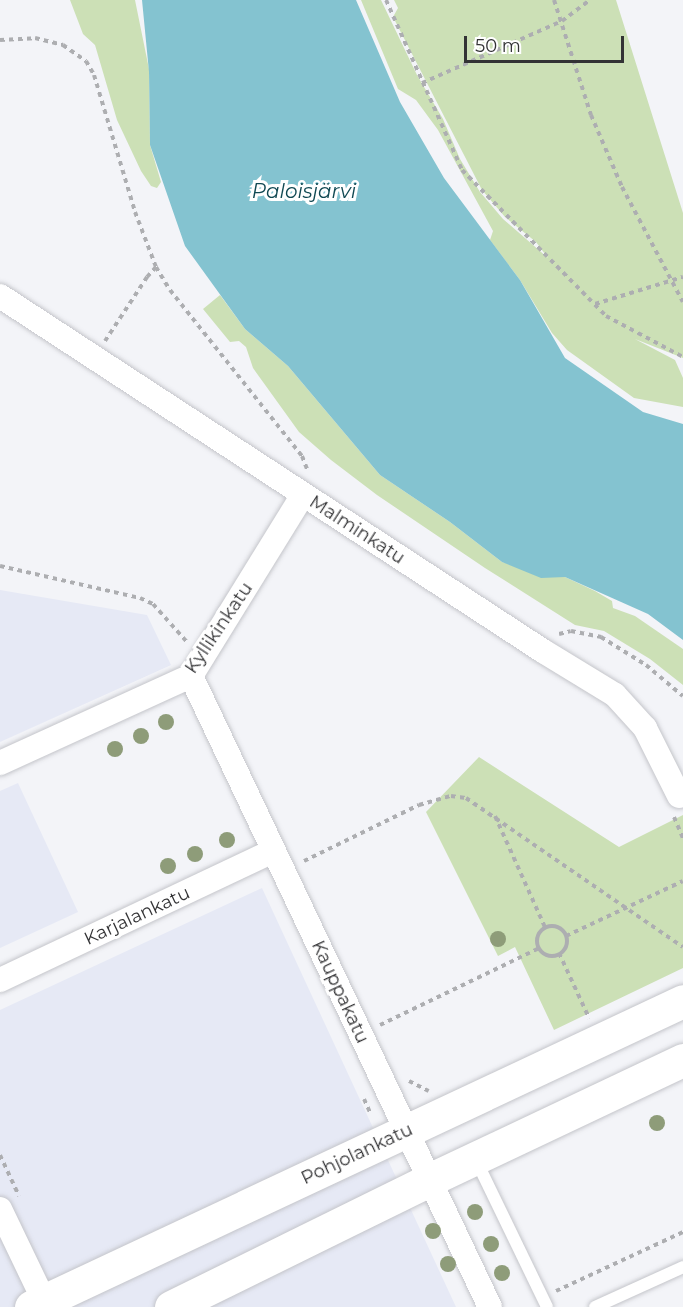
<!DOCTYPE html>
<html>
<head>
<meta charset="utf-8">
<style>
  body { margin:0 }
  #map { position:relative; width:683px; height:1307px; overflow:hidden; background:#f3f4f8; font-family:Montserrat,sans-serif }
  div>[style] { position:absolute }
  .built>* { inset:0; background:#e6e9f5 }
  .green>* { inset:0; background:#cce0b6 }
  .water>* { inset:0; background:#84c3d0 }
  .path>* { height:4px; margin-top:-2px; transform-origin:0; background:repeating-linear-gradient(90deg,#adaeb1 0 4.5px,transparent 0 9px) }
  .path>.ring { margin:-2px; padding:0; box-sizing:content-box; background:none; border:4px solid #adaeb1; border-radius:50% }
  .roads { filter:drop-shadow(0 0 2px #c4c5ca) drop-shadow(0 0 2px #c4c5ca) }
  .service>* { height:12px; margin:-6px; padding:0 6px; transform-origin:6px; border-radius:6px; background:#fff }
  .minor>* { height:24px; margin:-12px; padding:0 12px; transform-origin:12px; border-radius:12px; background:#fff }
  .secondary>* { height:33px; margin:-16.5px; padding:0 16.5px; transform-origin:16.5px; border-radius:16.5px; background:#fff }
  .trees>* { width:16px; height:16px; margin:-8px; border-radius:50%; background:#8e9c79 }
  span { translate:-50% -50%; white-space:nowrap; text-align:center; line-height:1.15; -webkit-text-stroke:6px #fff; paint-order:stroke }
  .street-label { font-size:18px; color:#333335 }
  .water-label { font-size:20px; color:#114953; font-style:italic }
  .scale { position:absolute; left:464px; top:36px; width:160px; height:27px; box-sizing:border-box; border:3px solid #333335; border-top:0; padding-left:8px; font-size:18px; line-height:21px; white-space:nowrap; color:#333335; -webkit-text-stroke:4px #fff; paint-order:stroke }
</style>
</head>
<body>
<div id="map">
  <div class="built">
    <div style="clip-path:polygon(0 590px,147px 615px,171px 665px,0 742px)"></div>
    <div style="clip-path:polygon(18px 783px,78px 912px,0 948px,0 791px)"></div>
    <div style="clip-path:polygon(262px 888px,456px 1307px,0 1307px,0 1010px)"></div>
  </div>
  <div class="green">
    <div style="clip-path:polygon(70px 0,135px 0,149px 69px,150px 145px,161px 182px,157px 188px,151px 186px,141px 171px,117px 120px,95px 45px,83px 34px)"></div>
    <div style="clip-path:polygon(361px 0,381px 0,417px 75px,443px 119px,460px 159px,480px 192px,503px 219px,548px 258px,536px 242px,505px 217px,482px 190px,393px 17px,398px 8px,394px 0,616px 0,683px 213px,683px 358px,635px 339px,675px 360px,683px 378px,683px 407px,634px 398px,567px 350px,552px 333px,520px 280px,490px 240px,493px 231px,438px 130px,416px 100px,398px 89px)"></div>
    <div style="clip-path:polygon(220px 295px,245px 329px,288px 366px,380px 475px,450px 522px,502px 562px,565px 577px,595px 591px,612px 601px,613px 608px,635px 616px,683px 649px,683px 685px,650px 659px,604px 631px,575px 625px,485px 568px,377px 495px,331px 460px,299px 432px,253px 368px,246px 347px,239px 341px,230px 342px,203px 309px)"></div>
    <div style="clip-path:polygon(479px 757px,619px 847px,683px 815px,683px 968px,554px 1030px,515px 947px,498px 956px,426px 812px)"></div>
  </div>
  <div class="water">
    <div style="clip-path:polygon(142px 0,356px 0,400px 102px,444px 178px,520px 280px,565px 358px,643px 412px,683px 424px,683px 640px,648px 614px,565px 577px,541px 578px,502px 562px,450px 522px,380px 475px,288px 366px,245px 329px,185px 246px,150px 145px,149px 72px)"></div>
  </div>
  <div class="path">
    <div style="left:386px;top:0;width:186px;rotate:65.9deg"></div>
    <div style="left:462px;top:170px;width:205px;rotate:45.4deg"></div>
    <div style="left:606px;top:316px;width:87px;rotate:28deg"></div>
    <div style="left:554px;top:0;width:121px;rotate:72.2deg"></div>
    <div style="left:591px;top:115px;width:78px;rotate:66.7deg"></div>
    <div style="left:622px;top:187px;width:130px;rotate:62.1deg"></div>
    <div style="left:0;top:40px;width:35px;rotate:-3deg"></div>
    <div style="left:35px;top:38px;width:29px;rotate:14deg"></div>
    <div style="left:63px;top:45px;width:28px;rotate:35deg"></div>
    <div style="left:86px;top:61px;width:16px;rotate:60deg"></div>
    <div style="left:94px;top:75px;width:143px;rotate:73.3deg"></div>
    <div style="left:135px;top:212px;width:59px;rotate:69.1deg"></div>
    <div style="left:156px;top:267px;width:27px;rotate:59deg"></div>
    <div style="left:170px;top:290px;width:212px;rotate:51.5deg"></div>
    <div style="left:302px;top:456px;width:14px;rotate:69deg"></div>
    <div style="left:422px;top:83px;width:153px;rotate:-23.9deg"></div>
    <div style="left:562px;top:21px;width:35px;rotate:-37deg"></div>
    <div style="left:595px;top:304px;width:92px;rotate:-17.1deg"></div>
    <div style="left:105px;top:341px;width:77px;rotate:-56.7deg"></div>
    <div style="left:147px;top:277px;width:13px;rotate:-48deg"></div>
    <div style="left:0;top:566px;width:144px;rotate:12.9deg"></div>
    <div style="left:140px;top:598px;width:14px;rotate:25deg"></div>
    <div style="left:153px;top:604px;width:51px;rotate:48.2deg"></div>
    <div style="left:559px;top:634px;width:12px;rotate:-14deg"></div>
    <div style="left:571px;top:631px;width:31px;rotate:11deg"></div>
    <div style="left:601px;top:637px;width:53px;rotate:31.9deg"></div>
    <div style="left:646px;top:665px;width:48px;rotate:40deg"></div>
    <div style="left:495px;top:816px;width:122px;rotate:65.8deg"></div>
    <div style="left:674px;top:817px;width:23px;rotate:67deg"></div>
    <div style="left:304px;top:861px;width:128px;rotate:-26deg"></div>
    <div style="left:419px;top:805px;width:33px;rotate:-16deg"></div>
    <div style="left:451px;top:796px;width:15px;rotate:8deg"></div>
    <div style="left:466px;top:798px;width:263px;rotate:34.5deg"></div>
    <div class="ring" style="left:537px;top:926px;width:26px;height:26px"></div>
    <div style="left:566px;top:936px;width:129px;rotate:-25.2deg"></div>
    <div style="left:559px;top:953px;width:72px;rotate:65.2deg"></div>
    <div style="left:380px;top:1025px;width:177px;rotate:-25.8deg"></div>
    <div style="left:409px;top:1081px;width:22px;rotate:27deg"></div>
    <div style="left:364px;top:1099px;width:17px;rotate:66deg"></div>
    <div style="left:0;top:1155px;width:45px;rotate:65.1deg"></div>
    <div style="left:556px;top:1291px;width:140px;rotate:-24.9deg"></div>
  </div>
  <div class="roads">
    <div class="service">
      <div style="left:476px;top:1160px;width:163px;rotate:64.2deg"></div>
      <div style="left:595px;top:1307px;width:97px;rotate:-24.4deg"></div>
    </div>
    <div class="minor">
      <div style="left:0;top:296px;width:649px;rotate:33.18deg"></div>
      <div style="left:543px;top:651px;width:84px;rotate:31.4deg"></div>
      <div style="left:615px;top:695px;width:45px;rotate:47.7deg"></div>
      <div style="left:645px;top:728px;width:76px;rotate:63.4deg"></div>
      <div style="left:191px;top:676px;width:698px;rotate:64.65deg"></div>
      <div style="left:0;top:763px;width:210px;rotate:-24.5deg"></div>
      <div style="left:191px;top:676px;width:213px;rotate:-58.3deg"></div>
      <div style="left:0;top:980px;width:302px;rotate:-25.3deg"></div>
      <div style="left:0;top:1209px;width:109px;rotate:64.4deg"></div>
    </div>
    <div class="secondary">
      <div style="left:31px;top:1307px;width:720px;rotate:-25.14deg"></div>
      <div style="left:171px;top:1307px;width:288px;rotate:-26.2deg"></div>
      <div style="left:429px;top:1180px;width:281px;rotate:-25.3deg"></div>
    </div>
  </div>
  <div class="trees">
    <div style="left:166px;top:722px"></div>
    <div style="left:141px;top:736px"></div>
    <div style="left:115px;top:749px"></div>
    <div style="left:227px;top:840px"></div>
    <div style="left:195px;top:854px"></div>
    <div style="left:168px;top:866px"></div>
    <div style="left:498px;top:939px"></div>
    <div style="left:657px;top:1123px"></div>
    <div style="left:475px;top:1212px"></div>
    <div style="left:433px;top:1231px"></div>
    <div style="left:491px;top:1244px"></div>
    <div style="left:448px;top:1264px"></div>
    <div style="left:502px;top:1273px"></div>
  </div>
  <div class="street-label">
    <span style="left:357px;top:530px;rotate:33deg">Malminkatu</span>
    <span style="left:219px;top:628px;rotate:-56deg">Kyllikinkatu</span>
    <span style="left:137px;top:916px;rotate:-25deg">Karjalankatu</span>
    <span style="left:340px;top:992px;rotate:65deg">Kauppakatu</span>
    <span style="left:357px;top:1154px;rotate:-25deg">Pohjolankatu</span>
  </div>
  <div class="water-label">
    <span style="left:304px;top:191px">Paloisjärvi</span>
  </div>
  <div class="scale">50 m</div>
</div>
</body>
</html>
